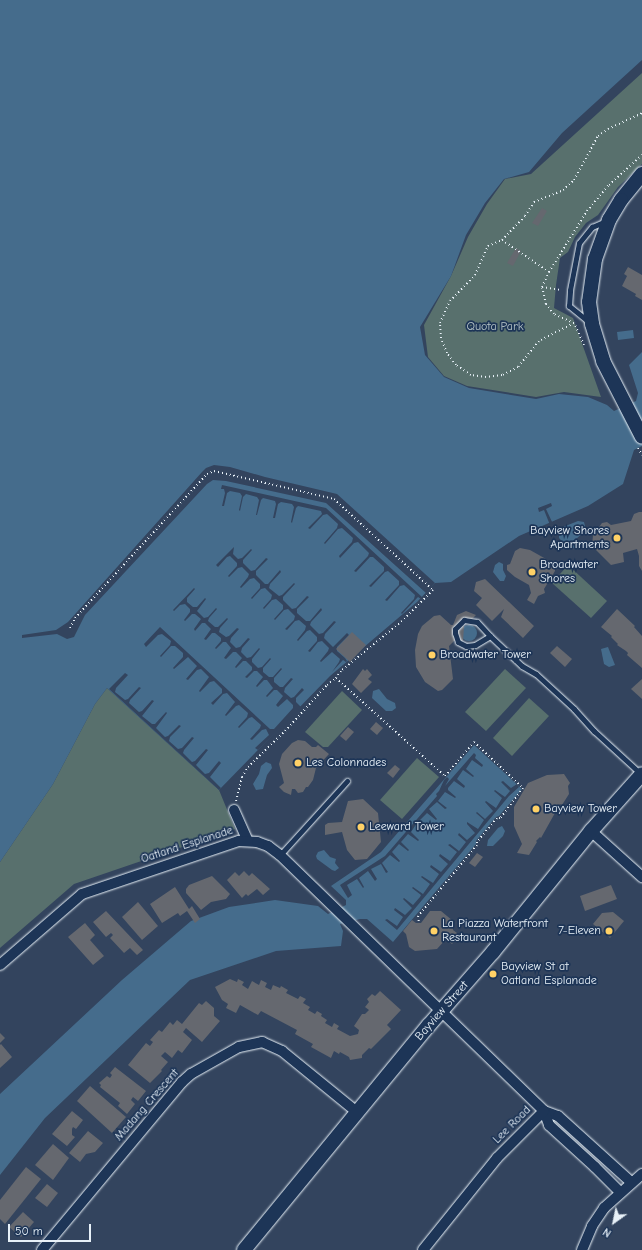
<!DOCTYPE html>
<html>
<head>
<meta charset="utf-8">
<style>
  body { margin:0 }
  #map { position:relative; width:642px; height:1250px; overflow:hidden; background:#33445e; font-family:"Comic Neue",sans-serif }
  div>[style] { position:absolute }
  .green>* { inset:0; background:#58706d }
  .water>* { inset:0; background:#456c8c }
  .round { border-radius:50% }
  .pier>* { inset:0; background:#33445e }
  .building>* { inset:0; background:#65686f }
  .path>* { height:2px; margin-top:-1px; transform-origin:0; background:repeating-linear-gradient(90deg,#e8f1f8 0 1px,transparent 0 4px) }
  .roads { filter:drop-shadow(0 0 1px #e8f1f8) drop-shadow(0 0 1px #e8f1f8) }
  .service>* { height:5px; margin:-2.5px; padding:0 2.5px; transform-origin:2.5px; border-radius:2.5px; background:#1d3557 }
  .minor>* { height:10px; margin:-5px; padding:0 5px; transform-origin:5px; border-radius:5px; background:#1d3557 }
  .secondary>* { height:14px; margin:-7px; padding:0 7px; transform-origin:7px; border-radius:7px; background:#1d3557 }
  .dots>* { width:11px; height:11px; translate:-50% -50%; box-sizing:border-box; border:2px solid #1d3557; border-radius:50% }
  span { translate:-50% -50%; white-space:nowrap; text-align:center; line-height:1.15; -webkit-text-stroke:3.5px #1d3557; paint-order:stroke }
  .park-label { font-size:12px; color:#b6c4c7 }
  .poi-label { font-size:12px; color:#e8f1f8 }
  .right { translate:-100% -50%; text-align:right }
  .left { translate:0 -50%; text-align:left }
  .street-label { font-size:12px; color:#e8f1f8 }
  .north { position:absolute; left:594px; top:1202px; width:40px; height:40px; -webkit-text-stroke:3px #1d3557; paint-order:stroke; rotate:213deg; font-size:11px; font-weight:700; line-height:16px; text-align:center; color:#e8f1f8 }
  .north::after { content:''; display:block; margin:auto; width:14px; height:18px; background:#e8f1f8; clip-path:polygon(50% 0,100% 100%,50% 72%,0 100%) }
  .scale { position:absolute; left:8px; top:1224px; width:83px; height:18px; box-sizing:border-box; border:2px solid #e8f1f8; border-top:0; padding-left:5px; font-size:12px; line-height:14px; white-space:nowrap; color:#e8f1f8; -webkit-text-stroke:3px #1d3557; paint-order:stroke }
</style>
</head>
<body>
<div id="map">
  <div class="green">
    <div style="clip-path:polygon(642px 73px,642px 164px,618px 187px,598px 215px,586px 223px,575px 237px,568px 252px,560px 258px,556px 285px,554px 308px,573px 318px,601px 397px,564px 392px,536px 397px,467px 386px,444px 376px,428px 357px,424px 325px,451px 276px,468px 237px,487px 204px,505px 179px,531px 174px)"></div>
    <div style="clip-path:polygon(568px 565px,607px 601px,591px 618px,552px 583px)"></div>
    <div style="clip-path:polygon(505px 669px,526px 688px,486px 731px,465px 712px)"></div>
    <div style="clip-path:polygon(107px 688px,219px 790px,235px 829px,74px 884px,0 948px,0 862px,53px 784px,95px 704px)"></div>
    <div style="clip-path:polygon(342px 691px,362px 710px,328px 747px,323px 747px,305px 732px)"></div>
    <div style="clip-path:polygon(529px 698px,549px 716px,512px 756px,493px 738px)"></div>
    <div style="clip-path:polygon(417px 758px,439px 777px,402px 819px,380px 800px)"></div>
  </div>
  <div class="water">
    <div style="clip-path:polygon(0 0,642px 0,642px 60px,562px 133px,529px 172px,504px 179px,485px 203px,466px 235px,451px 276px,420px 327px,425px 355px,444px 377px,469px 388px,536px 399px,559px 394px,588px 397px,607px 405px,614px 411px,636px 401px,638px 393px,629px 365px,642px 352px,642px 446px,634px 450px,623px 484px,588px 506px,519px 536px,451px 582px,435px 583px,417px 602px,330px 676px,219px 790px,107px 688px,95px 704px,53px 784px,0 862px)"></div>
    <div style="clip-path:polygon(633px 330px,634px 338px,618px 340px,617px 332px)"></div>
    <div style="clip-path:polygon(578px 521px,584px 522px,586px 530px,575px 540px,574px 548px,569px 549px,559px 538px,559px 533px,563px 527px)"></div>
    <div style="clip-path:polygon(499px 562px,503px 564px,503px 570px,506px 576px,504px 581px,500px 581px,493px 572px,495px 565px)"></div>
    <div class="round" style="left:461px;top:625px;width:16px;height:16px"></div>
    <div style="clip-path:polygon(608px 647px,615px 665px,609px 667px,604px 664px,601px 649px)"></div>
    <div style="clip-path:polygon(379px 689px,387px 699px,395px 703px,396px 708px,392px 711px,386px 711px,372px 698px,373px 691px)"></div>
    <div style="clip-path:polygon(474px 745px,522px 789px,499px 816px,496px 817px,476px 841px,476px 844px,393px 942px,367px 919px,360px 919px,340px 924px,343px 931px,341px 946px,276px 951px,190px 980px,45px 1118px,0 1175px,0 1094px,122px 980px,191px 921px,229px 907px,275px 900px,318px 906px,328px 914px,346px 905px,346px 900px,331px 886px,381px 852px)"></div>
    <div style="clip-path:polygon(266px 762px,271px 764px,272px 768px,267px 775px,263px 789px,256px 790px,253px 784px,259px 774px,261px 766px)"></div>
    <div style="clip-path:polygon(502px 826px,505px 831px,503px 836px,493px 846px,487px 846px,488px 840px,498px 828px)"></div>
    <div style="clip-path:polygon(324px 850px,330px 857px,336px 859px,335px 863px,339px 868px,335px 871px,332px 870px,317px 859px,316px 856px,318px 852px)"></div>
  </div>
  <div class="pier">
    <div style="clip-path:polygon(214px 465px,230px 467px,265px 477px,337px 494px,435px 583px,426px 593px,326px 503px,226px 481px,213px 480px,207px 484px,85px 615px,74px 637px,67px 639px,57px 634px,22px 638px,22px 635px,56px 630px,68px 622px,202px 472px,206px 468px)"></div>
    <div style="clip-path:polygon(222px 485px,326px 508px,422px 597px,421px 599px,418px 597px,402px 614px,401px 613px,414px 599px,415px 595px,404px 585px,400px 586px,387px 601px,385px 600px,399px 585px,399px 581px,388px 571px,385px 572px,371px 587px,369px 586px,384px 571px,384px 567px,373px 557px,370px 557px,356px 572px,354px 571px,368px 556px,369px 553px,358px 542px,354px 543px,340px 558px,339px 556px,352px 542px,353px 538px,342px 528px,338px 529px,325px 544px,324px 543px,337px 528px,338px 524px,327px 514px,323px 515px,310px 529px,308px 528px,322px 514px,321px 511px,298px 506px,296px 508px,292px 523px,291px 522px,294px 507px,292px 504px,281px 502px,278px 504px,275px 518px,273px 518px,276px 504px,275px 501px,263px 498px,261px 500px,257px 515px,256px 515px,259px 500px,257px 497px,246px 494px,243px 497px,240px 511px,239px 510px,242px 496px,240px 493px,230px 491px,227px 493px,224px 506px,222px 506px,225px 493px,224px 489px,221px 489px)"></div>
    <div style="clip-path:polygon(551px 503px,552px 506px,546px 509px,553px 524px,550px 525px,544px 510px,539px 512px,538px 508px)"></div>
    <div style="clip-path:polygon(234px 547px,233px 554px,238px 559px,242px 558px,251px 549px,252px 550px,243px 560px,243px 563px,251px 571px,255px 570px,266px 558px,268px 559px,256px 571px,256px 575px,265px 584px,268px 584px,280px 570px,281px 572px,270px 584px,269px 588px,279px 596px,282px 595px,294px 583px,295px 584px,283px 597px,283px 600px,292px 609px,296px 608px,307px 596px,309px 597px,297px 609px,297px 613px,306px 621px,310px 621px,321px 608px,322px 610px,311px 622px,310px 625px,319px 634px,323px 633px,334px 621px,336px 622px,325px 634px,324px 638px,333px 647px,347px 633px,349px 635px,337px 647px,337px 651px,345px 658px,347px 661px,346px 662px,343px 660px,332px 672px,339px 662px,340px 659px,332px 652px,321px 662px,320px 661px,328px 651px,329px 648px,322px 641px,318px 642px,310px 652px,308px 651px,317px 641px,317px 637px,310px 630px,307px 631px,298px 641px,297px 640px,305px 630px,306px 626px,299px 620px,295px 621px,287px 630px,285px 629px,294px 620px,295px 616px,288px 609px,284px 610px,275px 620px,274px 619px,283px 609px,283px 605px,276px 599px,272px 600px,264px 609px,263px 608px,271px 599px,272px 595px,265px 588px,261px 589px,252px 599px,251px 598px,260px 588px,260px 584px,254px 578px,250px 579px,241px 588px,240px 587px,248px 577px,249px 574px,242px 567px,238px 568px,229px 577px,228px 576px,237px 566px,237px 563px,230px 556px,227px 557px,218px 567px,216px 565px)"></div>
    <div style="clip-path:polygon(194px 588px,195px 589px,187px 598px,187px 602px,193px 607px,197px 607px,205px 598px,206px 599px,197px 611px,204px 618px,208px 617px,216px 608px,217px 609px,209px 618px,208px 621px,215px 627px,218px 627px,227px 618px,228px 619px,220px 628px,219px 632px,226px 637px,229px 636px,237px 628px,239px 629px,231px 638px,230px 642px,236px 648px,240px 647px,248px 638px,250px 639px,242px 648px,241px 652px,247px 658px,251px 657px,259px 648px,260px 649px,252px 659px,252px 662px,258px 668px,262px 667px,270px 658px,271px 659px,263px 668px,263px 672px,269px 677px,273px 677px,281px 668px,282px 669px,274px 678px,274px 682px,280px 687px,283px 687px,291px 678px,293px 679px,285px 688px,284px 692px,291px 698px,294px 697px,302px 688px,304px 690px,296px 698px,296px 702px,301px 707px,258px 750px,255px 748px,269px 735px,266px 729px,262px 730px,252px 740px,250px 739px,260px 728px,261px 725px,252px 717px,249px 718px,239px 728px,238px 727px,247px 717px,248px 713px,239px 705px,236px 706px,226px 716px,225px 715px,235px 702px,227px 693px,223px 694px,213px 705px,211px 703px,222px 693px,222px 689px,214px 681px,210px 682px,200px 692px,199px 691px,209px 677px,201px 669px,197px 670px,188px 680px,186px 679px,197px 666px,188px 657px,174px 669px,173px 668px,183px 657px,183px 653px,175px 646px,171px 646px,161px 657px,160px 656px,170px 645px,171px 641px,162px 634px,158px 635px,146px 647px,144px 644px,160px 627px,270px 729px,274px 729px,293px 708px,293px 705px,287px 699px,278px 707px,276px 705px,283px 696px,277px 690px,274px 690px,267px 697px,266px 696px,273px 688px,267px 680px,264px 680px,257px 687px,256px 686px,263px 677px,257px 671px,254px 671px,247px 678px,245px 677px,252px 670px,252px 667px,246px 661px,243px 661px,236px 668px,235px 667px,242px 658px,236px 652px,233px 652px,226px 659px,224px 658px,231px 648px,226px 642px,223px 642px,216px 649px,215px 648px,221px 641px,221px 638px,215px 633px,212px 633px,206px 640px,204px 639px,211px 629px,205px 623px,202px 623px,195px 631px,194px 629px,201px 619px,195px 614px,192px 614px,185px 621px,184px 620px,190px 612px,190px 609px,185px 604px,180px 605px,174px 611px,173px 610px)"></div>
    <div style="clip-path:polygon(125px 673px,128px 675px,116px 688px,115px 692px,125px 700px,128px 699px,139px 687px,141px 688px,130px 700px,129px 703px,139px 712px,142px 711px,152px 700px,154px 701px,142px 716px,152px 724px,155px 724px,166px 712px,167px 713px,156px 728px,165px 737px,168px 736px,179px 725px,181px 726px,170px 737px,169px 741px,178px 749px,182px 748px,192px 737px,194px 738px,184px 750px,183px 753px,192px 762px,195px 761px,206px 749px,208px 750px,196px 765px,205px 774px,209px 773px,219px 761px,221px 763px,210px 777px,221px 788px,219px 790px,109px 689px)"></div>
    <div style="clip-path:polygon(474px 753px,476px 755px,475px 758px,483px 765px,482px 767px,472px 760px,466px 769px,474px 776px,473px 777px,463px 770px,457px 779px,465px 786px,464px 788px,454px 781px,448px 788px,448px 790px,456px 797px,455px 798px,445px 792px,438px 801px,447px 808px,445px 809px,437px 802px,429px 809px,437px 819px,436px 820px,427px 813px,420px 820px,428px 829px,426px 830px,417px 823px,411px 832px,419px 840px,418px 841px,408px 834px,401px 842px,409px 850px,408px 851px,399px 844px,392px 852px,400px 861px,399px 862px,390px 855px,382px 863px,388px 872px,386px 873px,381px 864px,371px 869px,377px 879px,375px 881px,368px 871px,359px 878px,364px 887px,363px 888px,357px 879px,347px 885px,352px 895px,348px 898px,340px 885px,385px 856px,437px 796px,436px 794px,439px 791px,444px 780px,447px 777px,449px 779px,445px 786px)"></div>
    <div style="clip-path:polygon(503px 781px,511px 788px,517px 784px,519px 787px,509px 796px,397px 930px,385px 920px,387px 919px,397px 926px,403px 917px,394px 910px,395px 908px,405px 915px,412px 908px,403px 899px,404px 898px,413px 905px,420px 897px,421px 895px,412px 888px,413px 887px,423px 894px,430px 884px,421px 877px,422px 876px,433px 883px,439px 874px,430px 867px,431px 865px,441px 872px,448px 864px,439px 856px,440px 854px,450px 861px,457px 852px,448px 845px,450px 844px,459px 851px,466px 842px,458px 835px,459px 833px,467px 840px,475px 833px,467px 824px,467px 822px,478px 829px,484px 820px,476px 813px,477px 812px,485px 819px,493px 811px,485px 802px,486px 801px,496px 808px,502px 798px,494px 791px,495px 790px,505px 797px,510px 791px,501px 782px)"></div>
  </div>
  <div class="building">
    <div style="clip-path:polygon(542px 208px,547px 211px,538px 226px,532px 223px)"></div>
    <div style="clip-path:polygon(516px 248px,521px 251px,513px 266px,507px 263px)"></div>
    <div style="clip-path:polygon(628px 267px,642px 275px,642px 300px,635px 296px,636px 294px,622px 286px,627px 276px,624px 274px)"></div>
    <div style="clip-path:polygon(639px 512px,642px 512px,642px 571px,639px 566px,639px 556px,637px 549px,623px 553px,624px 562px,611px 565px,592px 546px,593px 535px,602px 523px,607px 522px,611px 525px,631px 521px,634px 514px)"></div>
    <div style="clip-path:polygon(520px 548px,530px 550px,546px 559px,555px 566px,555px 571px,544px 589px,545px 593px,538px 596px,534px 604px,527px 600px,531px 593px,529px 585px,515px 577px,507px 570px,507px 565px,510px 564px,515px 551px)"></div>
    <div style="clip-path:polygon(485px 579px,534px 626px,523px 638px,501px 617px,504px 609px,492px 621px,476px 605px,482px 598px,474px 591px,476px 582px)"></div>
    <div style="clip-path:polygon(617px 609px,635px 626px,634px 627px,642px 636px,642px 668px,627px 655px,628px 653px,626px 651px,617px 645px,618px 644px,611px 637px,612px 636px,601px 627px)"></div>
    <div style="clip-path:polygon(466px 611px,476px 615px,470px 621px,466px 620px,462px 625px,464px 627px,463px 641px,454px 641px,449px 646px,453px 679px,442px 690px,438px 691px,425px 682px,416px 667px,415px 650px,418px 634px,422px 626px,434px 616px,440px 615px,451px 625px,453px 625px,457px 615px)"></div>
    <div style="clip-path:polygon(352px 632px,366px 645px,350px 662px,336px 649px)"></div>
    <div style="clip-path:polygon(557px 646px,572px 659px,565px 667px,550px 653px)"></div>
    <div style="clip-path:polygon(363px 669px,365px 671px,367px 669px,372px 675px,368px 679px,372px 682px,361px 693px,352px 684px)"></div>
    <div style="clip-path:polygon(642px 679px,642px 699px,631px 689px)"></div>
    <div style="clip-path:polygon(376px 722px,383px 728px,377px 735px,370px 729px)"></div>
    <div style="clip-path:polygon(348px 727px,354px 732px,346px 741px,340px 736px)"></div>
    <div style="clip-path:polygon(298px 740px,305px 741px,312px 747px,316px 747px,318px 745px,329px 754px,316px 768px,313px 780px,308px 787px,306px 787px,303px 792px,298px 793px,295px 789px,292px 789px,291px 795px,284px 792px,279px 787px,284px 783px,279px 764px,282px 754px,292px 743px)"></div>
    <div style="clip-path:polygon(395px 765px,400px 769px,393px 778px,387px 773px)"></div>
    <div style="clip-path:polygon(564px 774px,570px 783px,568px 786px,569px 794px,562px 805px,560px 804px,541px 838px,540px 837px,536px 841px,537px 842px,529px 855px,517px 853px,522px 844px,514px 826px,514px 807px,528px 783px,547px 775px)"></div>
    <div style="clip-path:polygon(363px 799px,378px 813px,381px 842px,367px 859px,355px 860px,347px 850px,342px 832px,325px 835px,325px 825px,328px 823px,342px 822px,348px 801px)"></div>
    <div style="clip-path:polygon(477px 853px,483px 857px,475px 867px,469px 863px)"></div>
    <div style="clip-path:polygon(244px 871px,249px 876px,252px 873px,270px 889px,263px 895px,257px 889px,248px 896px,246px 894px,242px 898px,227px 880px,235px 872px,239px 876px)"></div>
    <div style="clip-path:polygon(212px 876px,230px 894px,226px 899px,211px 902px,201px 910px,186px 893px,186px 889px,189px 885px)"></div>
    <div style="clip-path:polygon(611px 885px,617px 899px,585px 911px,580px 896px)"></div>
    <div style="clip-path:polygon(175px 887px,189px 909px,192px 906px,200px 919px,195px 923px,187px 911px,180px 916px,178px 913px,162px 923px,150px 904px)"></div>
    <div style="clip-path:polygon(138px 902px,158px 926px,142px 940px,122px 917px)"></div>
    <div style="clip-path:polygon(106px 911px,143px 950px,137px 955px,130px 948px,124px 953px,110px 938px,113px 935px,111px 933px,106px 937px,93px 922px)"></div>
    <div style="clip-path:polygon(430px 911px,441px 911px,453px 921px,453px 930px,457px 933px,457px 938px,452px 944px,446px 939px,437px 949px,415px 951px,409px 947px,406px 934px,403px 931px,412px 920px,416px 923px,421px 923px)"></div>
    <div style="clip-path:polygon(613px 912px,624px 921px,610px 938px,593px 924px,602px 913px)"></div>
    <div style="clip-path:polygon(85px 923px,95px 935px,90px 940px,104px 956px,93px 965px,68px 937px)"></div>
    <div style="clip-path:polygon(230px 979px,237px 982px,238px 979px,244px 982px,242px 985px,248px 989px,252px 981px,259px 985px,261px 980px,267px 983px,265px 987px,271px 990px,273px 985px,280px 988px,281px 986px,288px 990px,286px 993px,298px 999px,300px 996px,306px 999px,303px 1003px,310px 1007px,308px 1010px,315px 1014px,317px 1011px,322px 1014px,321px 1016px,327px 1020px,325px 1023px,332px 1027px,334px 1023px,339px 1026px,337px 1029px,350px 1036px,358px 1034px,359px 1030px,354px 1026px,362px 1014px,365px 1014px,369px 1010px,365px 1007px,369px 1002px,367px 999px,372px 994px,375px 996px,380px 991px,401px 1010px,387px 1025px,391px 1029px,371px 1049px,369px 1048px,362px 1055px,362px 1058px,350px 1060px,349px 1057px,340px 1052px,339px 1054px,334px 1051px,331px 1058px,311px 1047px,313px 1044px,295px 1034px,297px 1030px,261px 1011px,258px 1015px,240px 1005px,236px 1013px,226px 1008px,228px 1004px,222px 1000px,215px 987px)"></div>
    <div style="clip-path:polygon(206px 1001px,214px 1008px,214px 1016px,220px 1021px,202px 1042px,186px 1028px,183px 1032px,192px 1040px,182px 1053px,178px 1050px,172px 1058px,165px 1052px,161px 1056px,168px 1062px,161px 1070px,162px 1071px,150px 1083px,128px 1065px,146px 1043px,150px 1046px,153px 1042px,150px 1040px,159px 1030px,162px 1032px,170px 1022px,173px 1025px,177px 1020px,182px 1024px,199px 1003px,202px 1005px)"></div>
    <div style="clip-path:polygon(0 1033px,5px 1038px,0 1043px)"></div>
    <div style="clip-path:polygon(1px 1044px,12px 1057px,0 1068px,0 1045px)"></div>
    <div style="clip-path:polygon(115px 1067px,146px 1091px,138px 1101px,133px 1097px,131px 1100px,135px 1104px,127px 1114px,118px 1106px,120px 1103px,100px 1087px,101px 1085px,99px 1083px,107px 1076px,110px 1078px,112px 1075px,110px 1073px)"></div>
    <div style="clip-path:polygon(90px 1086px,126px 1117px,112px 1133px,77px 1101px)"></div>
    <div style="clip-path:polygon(72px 1111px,83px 1120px,76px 1129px,73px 1127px,72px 1129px,72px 1135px,75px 1137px,67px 1146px,52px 1134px)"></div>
    <div style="clip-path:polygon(88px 1131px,103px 1143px,95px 1152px,86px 1154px,80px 1162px,69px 1153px)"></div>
    <div style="clip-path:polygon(53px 1144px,69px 1158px,53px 1180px,35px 1165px)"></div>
    <div style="clip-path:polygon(26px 1167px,41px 1179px,5px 1224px,0 1219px,0 1200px)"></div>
    <div style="clip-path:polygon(47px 1184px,58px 1193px,47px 1207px,35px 1198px)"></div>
    <div style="clip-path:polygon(23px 1212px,34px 1222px,21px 1237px,9px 1227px)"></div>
  </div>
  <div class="path">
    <div style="left:502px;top:240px;width:57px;rotate:34.2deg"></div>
    <div style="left:542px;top:287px;width:20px;rotate:9deg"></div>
    <div style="left:574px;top:323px;width:39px;rotate:153deg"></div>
    <div style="left:539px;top:341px;width:33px;rotate:129deg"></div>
    <div style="left:518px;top:367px;width:18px;rotate:153deg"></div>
    <div style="left:502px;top:375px;width:16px;rotate:173deg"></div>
    <div style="left:486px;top:377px;width:15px;rotate:-172deg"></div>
    <div style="left:471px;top:375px;width:18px;rotate:-146deg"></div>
    <div style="left:456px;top:365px;width:15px;rotate:-127deg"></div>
    <div style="left:447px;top:353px;width:16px;rotate:-112deg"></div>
    <div style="left:441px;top:338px;width:15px;rotate:-94deg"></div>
    <div style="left:440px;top:323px;width:24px;rotate:-66deg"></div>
    <div style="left:450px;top:301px;width:36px;rotate:-46deg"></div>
    <div style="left:475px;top:275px;width:32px;rotate:-66deg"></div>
    <div style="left:488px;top:246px;width:15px;rotate:-23deg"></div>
    <div style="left:502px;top:240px;width:33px;rotate:-46deg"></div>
    <div style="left:525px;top:216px;width:17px;rotate:-57deg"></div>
    <div style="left:534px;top:202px;width:31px;rotate:-22deg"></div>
    <div style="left:563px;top:190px;width:15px;rotate:-42deg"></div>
    <div style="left:574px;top:180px;width:50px;rotate:-61.4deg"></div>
    <div style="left:598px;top:136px;width:12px;rotate:-35deg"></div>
    <div style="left:608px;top:129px;width:38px;rotate:-25deg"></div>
    <div style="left:584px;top:345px;width:24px;rotate:-114deg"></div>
    <div style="left:574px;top:323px;width:22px;rotate:-156deg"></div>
    <div style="left:554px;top:314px;width:13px;rotate:-129deg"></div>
    <div style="left:546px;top:304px;width:17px;rotate:-103deg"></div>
    <div style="left:542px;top:287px;width:17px;rotate:-65deg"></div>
    <div style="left:549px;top:272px;width:72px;rotate:-58.1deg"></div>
    <div style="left:587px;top:211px;width:34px;rotate:-50deg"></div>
    <div style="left:609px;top:185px;width:45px;rotate:-42.3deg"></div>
    <div style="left:638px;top:448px;width:8px;rotate:60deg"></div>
    <div style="left:70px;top:628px;width:11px;rotate:-63deg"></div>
    <div style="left:75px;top:618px;width:195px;rotate:-47.5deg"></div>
    <div style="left:207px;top:474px;width:8px;rotate:-23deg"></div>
    <div style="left:214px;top:471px;width:123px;rotate:13.1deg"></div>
    <div style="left:334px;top:499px;width:134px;rotate:42.6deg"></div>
    <div style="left:433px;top:590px;width:44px;rotate:135deg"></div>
    <div style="left:402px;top:621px;width:79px;rotate:140.7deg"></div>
    <div style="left:341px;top:671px;width:9px;rotate:126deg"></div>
    <div style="left:236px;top:801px;width:25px;rotate:-76deg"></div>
    <div style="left:242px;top:777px;width:12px;rotate:-59deg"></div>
    <div style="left:248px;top:767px;width:52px;rotate:-44.2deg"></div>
    <div style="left:285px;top:731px;width:62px;rotate:-47.6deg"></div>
    <div style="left:327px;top:685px;width:11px;rotate:-38deg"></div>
    <div style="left:336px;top:678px;width:147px;rotate:42deg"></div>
    <div style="left:445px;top:776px;width:45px;rotate:-49.5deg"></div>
    <div style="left:474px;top:742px;width:67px;rotate:43.2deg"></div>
    <div style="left:523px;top:788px;width:38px;rotate:127deg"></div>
    <div style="left:500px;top:818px;width:3px;rotate:180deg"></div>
    <div style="left:497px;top:818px;width:31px;rotate:130deg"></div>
    <div style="left:477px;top:842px;width:3px;rotate:90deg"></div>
    <div style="left:477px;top:845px;width:92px;rotate:129.7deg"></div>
    <div style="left:418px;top:916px;width:7px;rotate:82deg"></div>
  </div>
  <div class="roads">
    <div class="service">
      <div style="left:589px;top:322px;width:26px;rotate:-141deg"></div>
      <div style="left:569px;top:306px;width:16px;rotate:-86deg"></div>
      <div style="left:570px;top:290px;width:48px;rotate:-79.2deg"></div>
      <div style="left:579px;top:243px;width:21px;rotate:-51deg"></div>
      <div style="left:592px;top:227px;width:15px;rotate:-23deg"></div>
      <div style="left:490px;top:636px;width:17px;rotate:149deg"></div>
      <div style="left:475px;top:645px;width:9px;rotate:174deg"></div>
      <div style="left:466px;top:646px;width:9px;rotate:-153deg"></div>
      <div style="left:458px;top:642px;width:9px;rotate:-108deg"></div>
      <div style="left:455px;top:633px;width:4px;rotate:-90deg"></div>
      <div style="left:455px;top:629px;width:13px;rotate:-45deg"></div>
      <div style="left:464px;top:620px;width:13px;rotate:9deg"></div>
      <div style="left:477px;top:622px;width:19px;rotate:47deg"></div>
      <div style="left:490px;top:636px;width:44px;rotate:43.2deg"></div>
      <div style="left:522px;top:666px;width:16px;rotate:30deg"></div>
      <div style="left:536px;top:674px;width:52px;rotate:42.6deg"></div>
      <div style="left:574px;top:709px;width:30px;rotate:48deg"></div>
      <div style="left:594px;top:731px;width:64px;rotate:42.5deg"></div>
      <div style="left:280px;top:855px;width:100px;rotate:-47.8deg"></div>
    </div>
    <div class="minor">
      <div style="left:234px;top:810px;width:34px;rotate:66deg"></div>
      <div style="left:591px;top:831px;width:69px;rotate:42deg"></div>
      <div style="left:0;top:965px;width:108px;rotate:-40.9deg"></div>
      <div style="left:82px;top:894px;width:166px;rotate:-18.7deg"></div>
      <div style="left:239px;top:841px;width:18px;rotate:3deg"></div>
      <div style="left:257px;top:842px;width:12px;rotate:20deg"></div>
      <div style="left:268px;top:846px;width:15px;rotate:37deg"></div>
      <div style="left:280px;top:855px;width:368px;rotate:44.1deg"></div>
      <div style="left:544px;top:1111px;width:15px;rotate:20deg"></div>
      <div style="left:558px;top:1116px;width:98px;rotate:42.1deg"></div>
      <div style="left:544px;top:1111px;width:15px;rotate:70deg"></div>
      <div style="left:549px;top:1125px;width:62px;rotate:42.4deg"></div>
      <div style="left:595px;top:1167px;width:35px;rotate:45deg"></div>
      <div style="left:42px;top:1250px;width:219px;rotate:-50.2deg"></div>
      <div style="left:182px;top:1082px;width:12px;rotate:-42deg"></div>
      <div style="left:191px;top:1074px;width:55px;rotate:-29.4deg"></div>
      <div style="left:239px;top:1047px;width:24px;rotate:-12deg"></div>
      <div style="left:262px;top:1042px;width:22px;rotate:24deg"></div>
      <div style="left:282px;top:1051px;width:98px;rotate:39.2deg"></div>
      <div style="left:423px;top:1250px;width:118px;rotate:-51.2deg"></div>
      <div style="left:497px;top:1158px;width:66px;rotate:-45deg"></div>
      <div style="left:582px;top:1250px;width:26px;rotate:-67deg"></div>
      <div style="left:592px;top:1226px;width:22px;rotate:-56deg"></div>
      <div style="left:604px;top:1208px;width:51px;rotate:-41.8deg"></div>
    </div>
    <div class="secondary">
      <div style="left:642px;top:174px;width:33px;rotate:129deg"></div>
      <div style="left:621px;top:200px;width:23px;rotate:121deg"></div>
      <div style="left:609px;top:220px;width:41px;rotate:109.7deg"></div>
      <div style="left:595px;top:259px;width:43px;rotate:97.9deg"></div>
      <div style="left:589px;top:302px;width:22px;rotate:82deg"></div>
      <div style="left:592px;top:324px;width:39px;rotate:73deg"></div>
      <div style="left:603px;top:361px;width:85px;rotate:62.8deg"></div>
      <div style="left:244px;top:1250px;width:291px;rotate:-50.6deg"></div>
      <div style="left:429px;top:1025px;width:97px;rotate:-48.8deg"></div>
      <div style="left:493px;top:952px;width:156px;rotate:-51deg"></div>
      <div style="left:591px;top:831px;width:76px;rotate:-48.2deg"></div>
    </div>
  </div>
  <div class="dots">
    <div style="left:617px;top:538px;background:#ffd166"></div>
    <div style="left:532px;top:572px;background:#ffd166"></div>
    <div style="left:432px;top:655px;background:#ffd166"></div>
    <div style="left:298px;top:763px;background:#ffd166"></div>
    <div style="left:536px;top:809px;background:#ffd166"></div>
    <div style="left:361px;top:827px;background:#ffd166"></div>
    <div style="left:434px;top:931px;background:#ffd166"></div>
    <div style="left:609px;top:931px;background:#ffd166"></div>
    <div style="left:493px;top:974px;background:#ffd166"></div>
  </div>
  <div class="park-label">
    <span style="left:495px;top:327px">Quota Park</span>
  </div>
  <div class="poi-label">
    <span class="right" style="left:609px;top:538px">Bayview Shores<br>Apartments</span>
    <span class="left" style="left:540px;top:572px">Broadwater<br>Shores</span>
    <span class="left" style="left:440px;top:655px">Broadwater Tower</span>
    <span class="left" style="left:306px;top:763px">Les Colonnades</span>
    <span class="left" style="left:544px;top:809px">Bayview Tower</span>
    <span class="left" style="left:369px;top:827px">Leeward Tower</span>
    <span class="left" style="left:442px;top:931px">La Piazza Waterfront<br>Restaurant</span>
    <span class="right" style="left:601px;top:931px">7-Eleven</span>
    <span class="left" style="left:501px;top:974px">Bayview St at<br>Oatland Esplanade</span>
  </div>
  <div class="street-label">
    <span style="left:187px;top:845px;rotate:-18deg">Oatland Esplanade</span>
    <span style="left:442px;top:1011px;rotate:-49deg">Bayview Street</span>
    <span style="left:147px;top:1105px;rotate:-49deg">Madang Crescent</span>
    <span style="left:512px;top:1125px;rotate:-45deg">Lee Road</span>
  </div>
  <div class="north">N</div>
  <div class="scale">50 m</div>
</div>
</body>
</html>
